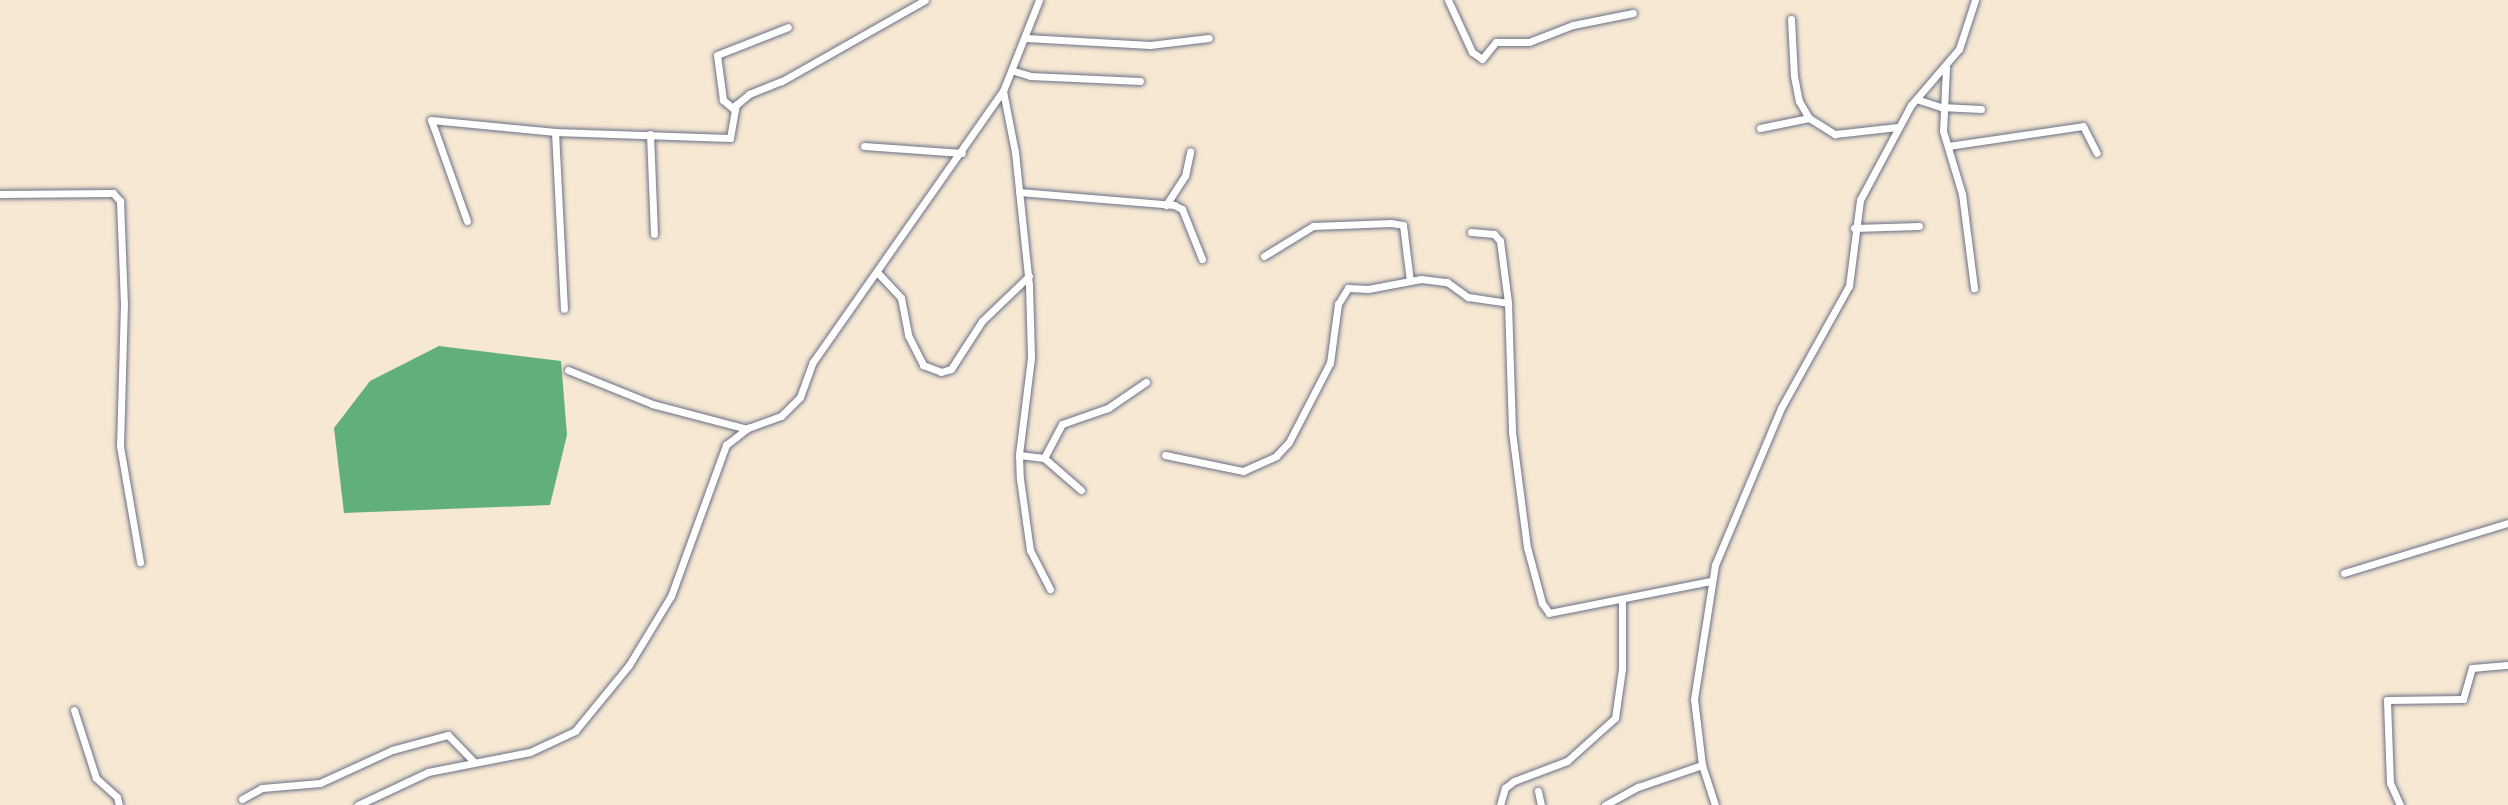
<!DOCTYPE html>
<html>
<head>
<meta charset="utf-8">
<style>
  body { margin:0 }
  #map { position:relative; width:2508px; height:805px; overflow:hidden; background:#f7e8d3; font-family:"EB Garamond",serif }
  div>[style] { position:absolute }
  .forest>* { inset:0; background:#61af7a }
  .roads { filter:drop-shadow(0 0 2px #687087) drop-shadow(0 0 2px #687087) }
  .street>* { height:7px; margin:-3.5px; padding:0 3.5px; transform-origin:3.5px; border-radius:3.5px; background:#fff }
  span { translate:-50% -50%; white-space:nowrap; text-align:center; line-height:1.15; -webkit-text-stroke:6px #fbf7ec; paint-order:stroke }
</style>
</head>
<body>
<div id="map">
  <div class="forest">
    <div style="clip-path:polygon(439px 346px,561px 361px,567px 435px,550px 505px,344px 513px,334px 428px,370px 381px)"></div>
  </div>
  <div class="roads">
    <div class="street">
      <div style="left:1448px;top:0;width:57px;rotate:65.2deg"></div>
      <div style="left:1472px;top:52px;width:12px;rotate:35deg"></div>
      <div style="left:1482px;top:59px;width:22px;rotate:-51deg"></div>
      <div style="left:1496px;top:42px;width:33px"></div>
      <div style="left:1529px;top:42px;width:47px;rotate:-21.1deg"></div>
      <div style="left:1573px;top:25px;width:61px;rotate:-11.3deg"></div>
      <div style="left:1791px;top:19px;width:57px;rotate:87deg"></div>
      <div style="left:1794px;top:76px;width:25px;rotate:79deg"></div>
      <div style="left:1799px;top:101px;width:20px;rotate:60deg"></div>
      <div style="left:1809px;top:118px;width:31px;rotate:32deg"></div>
      <div style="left:1835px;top:134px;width:63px;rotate:-6.3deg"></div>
      <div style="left:1026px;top:38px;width:124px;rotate:3.2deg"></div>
      <div style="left:1150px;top:45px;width:59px;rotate:-6.8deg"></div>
      <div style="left:1946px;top:68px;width:63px;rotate:92.7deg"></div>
      <div style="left:1943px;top:131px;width:66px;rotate:73.2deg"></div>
      <div style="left:1962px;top:194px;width:95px;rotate:82.7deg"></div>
      <div style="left:1014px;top:71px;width:17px;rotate:17deg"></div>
      <div style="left:1030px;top:76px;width:110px;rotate:2.6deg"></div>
      <div style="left:1003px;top:91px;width:62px;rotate:78.9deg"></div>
      <div style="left:1015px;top:152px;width:134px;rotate:84deg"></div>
      <div style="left:1029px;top:285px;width:73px;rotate:88.4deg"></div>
      <div style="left:1031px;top:358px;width:98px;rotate:97.1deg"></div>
      <div style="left:1019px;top:455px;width:24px;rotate:88deg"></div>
      <div style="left:1020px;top:479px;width:72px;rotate:82deg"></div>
      <div style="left:1030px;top:550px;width:44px;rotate:62.9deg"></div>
      <div style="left:1916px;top:99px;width:26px;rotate:18deg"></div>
      <div style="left:1941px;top:107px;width:40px;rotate:2.9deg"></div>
      <div style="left:735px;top:110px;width:16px;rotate:-140deg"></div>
      <div style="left:723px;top:100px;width:45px;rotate:-97.6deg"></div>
      <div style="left:717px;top:55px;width:76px;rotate:-21.5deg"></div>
      <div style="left:1760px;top:128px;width:50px;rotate:-11.5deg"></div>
      <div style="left:555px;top:132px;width:177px;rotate:87.1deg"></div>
      <div style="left:650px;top:134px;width:100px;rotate:87.7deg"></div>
      <div style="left:864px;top:146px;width:98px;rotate:4.1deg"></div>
      <div style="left:1948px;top:146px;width:136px;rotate:-8.4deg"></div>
      <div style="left:2083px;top:126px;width:30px;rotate:63deg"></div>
      <div style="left:1019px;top:192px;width:156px;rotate:4.8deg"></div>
      <div style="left:1174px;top:205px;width:9px;rotate:27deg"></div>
      <div style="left:1182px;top:209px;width:54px;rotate:68.2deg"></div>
      <div style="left:0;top:194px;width:113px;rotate:-0.5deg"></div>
      <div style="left:113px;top:193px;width:11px;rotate:49deg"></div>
      <div style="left:120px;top:201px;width:102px;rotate:87.8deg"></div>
      <div style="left:124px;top:303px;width:143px;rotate:91.6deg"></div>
      <div style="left:120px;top:446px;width:118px;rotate:80.2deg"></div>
      <div style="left:1166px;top:205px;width:35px;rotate:-57deg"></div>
      <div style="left:1185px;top:176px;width:25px;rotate:-78deg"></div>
      <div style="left:467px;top:221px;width:107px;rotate:-109.6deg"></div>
      <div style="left:431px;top:120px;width:125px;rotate:5.5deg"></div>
      <div style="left:555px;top:132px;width:175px;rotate:2deg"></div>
      <div style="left:730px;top:138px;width:34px;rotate:-80deg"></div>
      <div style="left:736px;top:105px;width:17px;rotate:-40deg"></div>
      <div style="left:749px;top:94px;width:35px;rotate:-22deg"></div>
      <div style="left:782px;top:81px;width:164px;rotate:-29.5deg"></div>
      <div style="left:1854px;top:228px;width:65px;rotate:-1.8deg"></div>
      <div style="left:1471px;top:232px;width:23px;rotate:5deg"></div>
      <div style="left:1494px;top:234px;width:9px;rotate:49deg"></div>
      <div style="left:1500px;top:241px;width:63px;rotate:82.6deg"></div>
      <div style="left:1264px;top:256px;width:57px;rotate:-31.5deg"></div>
      <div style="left:1313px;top:226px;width:78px;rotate:-2.2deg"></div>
      <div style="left:1391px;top:223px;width:12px;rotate:9deg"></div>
      <div style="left:1403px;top:225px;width:56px;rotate:82.9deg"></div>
      <div style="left:877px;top:272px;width:35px;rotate:47deg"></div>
      <div style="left:901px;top:298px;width:38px;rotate:79deg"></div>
      <div style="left:908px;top:335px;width:34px;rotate:63deg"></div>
      <div style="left:923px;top:365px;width:19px;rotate:21deg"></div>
      <div style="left:941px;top:372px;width:10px;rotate:-17deg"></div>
      <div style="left:951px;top:369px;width:57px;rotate:-57.1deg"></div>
      <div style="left:982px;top:321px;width:65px;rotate:-43.8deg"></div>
      <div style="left:568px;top:370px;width:91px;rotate:22deg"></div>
      <div style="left:652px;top:404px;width:98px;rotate:14.7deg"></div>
      <div style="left:1019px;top:455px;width:25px;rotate:7deg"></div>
      <div style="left:1044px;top:458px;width:38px;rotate:-62deg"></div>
      <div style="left:1062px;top:424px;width:49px;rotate:-19.2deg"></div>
      <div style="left:1108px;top:408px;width:46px;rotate:-34.4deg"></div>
      <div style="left:1165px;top:455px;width:80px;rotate:11.6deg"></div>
      <div style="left:1243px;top:471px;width:36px;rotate:-24deg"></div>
      <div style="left:1276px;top:456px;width:19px;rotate:-47deg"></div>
      <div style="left:1289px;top:442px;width:89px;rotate:-62.6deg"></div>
      <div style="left:1330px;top:363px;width:60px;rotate:-82.3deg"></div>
      <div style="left:1338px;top:304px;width:19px;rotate:-58deg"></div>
      <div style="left:1348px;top:288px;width:20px;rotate:3deg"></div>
      <div style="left:1368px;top:289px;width:54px;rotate:-10.7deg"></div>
      <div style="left:1421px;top:279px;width:26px;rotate:7deg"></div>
      <div style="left:1447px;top:282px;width:26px;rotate:36deg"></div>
      <div style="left:1468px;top:297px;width:40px;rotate:8.5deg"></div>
      <div style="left:1508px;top:303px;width:129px;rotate:88.2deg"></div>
      <div style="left:1512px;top:432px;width:116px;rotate:82.6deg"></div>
      <div style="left:1527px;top:547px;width:58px;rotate:75deg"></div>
      <div style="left:1542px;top:603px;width:12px;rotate:55deg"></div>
      <div style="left:1549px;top:613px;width:164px;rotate:-11.2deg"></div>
      <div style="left:1044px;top:458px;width:49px;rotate:40.9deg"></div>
      <div style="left:2344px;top:573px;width:171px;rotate:-17deg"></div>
      <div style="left:74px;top:710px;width:71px;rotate:72.1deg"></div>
      <div style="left:96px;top:778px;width:28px;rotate:42deg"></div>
      <div style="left:117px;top:797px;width:8px;rotate:76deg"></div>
      <div style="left:1538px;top:791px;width:14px;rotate:78deg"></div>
      <div style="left:242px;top:799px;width:23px;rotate:-29deg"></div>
      <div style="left:262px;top:788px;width:58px;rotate:-4.9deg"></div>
      <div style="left:320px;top:783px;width:79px;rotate:-24.6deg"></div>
      <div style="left:392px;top:750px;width:58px;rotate:-15deg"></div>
      <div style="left:448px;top:735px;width:36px;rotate:46deg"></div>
      <div style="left:358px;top:805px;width:77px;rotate:-25.2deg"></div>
      <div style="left:428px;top:772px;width:104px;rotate:-11.1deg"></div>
      <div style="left:530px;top:752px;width:50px;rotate:-25deg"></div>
      <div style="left:575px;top:731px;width:85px;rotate:-50.7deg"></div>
      <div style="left:629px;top:665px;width:81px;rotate:-58.7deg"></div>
      <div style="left:671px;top:596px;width:161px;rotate:-70deg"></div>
      <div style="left:726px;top:445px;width:28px;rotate:-38deg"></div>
      <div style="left:748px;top:428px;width:35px;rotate:-20deg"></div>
      <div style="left:781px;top:416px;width:27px;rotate:-45deg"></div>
      <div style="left:800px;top:397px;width:37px;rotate:-70deg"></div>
      <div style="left:813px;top:362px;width:331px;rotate:-55deg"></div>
      <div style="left:1003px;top:91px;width:98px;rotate:-68.4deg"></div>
      <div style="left:1500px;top:805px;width:18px;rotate:-74deg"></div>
      <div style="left:1505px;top:788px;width:11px;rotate:-38deg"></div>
      <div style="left:1514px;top:781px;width:57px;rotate:-20.7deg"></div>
      <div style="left:1567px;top:761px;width:64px;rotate:-41.9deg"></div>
      <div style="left:1615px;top:718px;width:49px;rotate:-81.9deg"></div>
      <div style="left:1622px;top:669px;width:69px;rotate:-90deg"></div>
      <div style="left:1605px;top:805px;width:38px;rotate:-29deg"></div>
      <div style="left:1638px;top:787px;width:68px;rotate:-19deg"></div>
      <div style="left:1715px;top:805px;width:42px;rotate:-108deg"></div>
      <div style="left:1702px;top:765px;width:66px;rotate:-96.9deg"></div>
      <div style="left:1694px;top:699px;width:136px;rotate:-81.1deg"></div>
      <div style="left:1715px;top:565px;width:170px;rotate:-67.2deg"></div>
      <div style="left:1781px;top:408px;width:140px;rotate:-60.9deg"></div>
      <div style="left:1849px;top:286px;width:87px;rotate:-82.7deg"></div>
      <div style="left:1860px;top:200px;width:108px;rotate:-61.8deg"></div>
      <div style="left:1911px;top:105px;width:74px;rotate:-49.4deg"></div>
      <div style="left:1959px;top:49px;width:52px;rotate:-71.9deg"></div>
      <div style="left:2400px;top:805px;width:24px;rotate:-114deg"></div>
      <div style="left:2390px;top:783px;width:83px;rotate:-92.1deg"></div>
      <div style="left:2387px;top:700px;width:76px;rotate:-0.8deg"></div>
      <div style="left:2463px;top:699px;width:32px;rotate:-74deg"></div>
      <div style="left:2472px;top:668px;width:36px;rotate:-5deg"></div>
    </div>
  </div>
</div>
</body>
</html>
